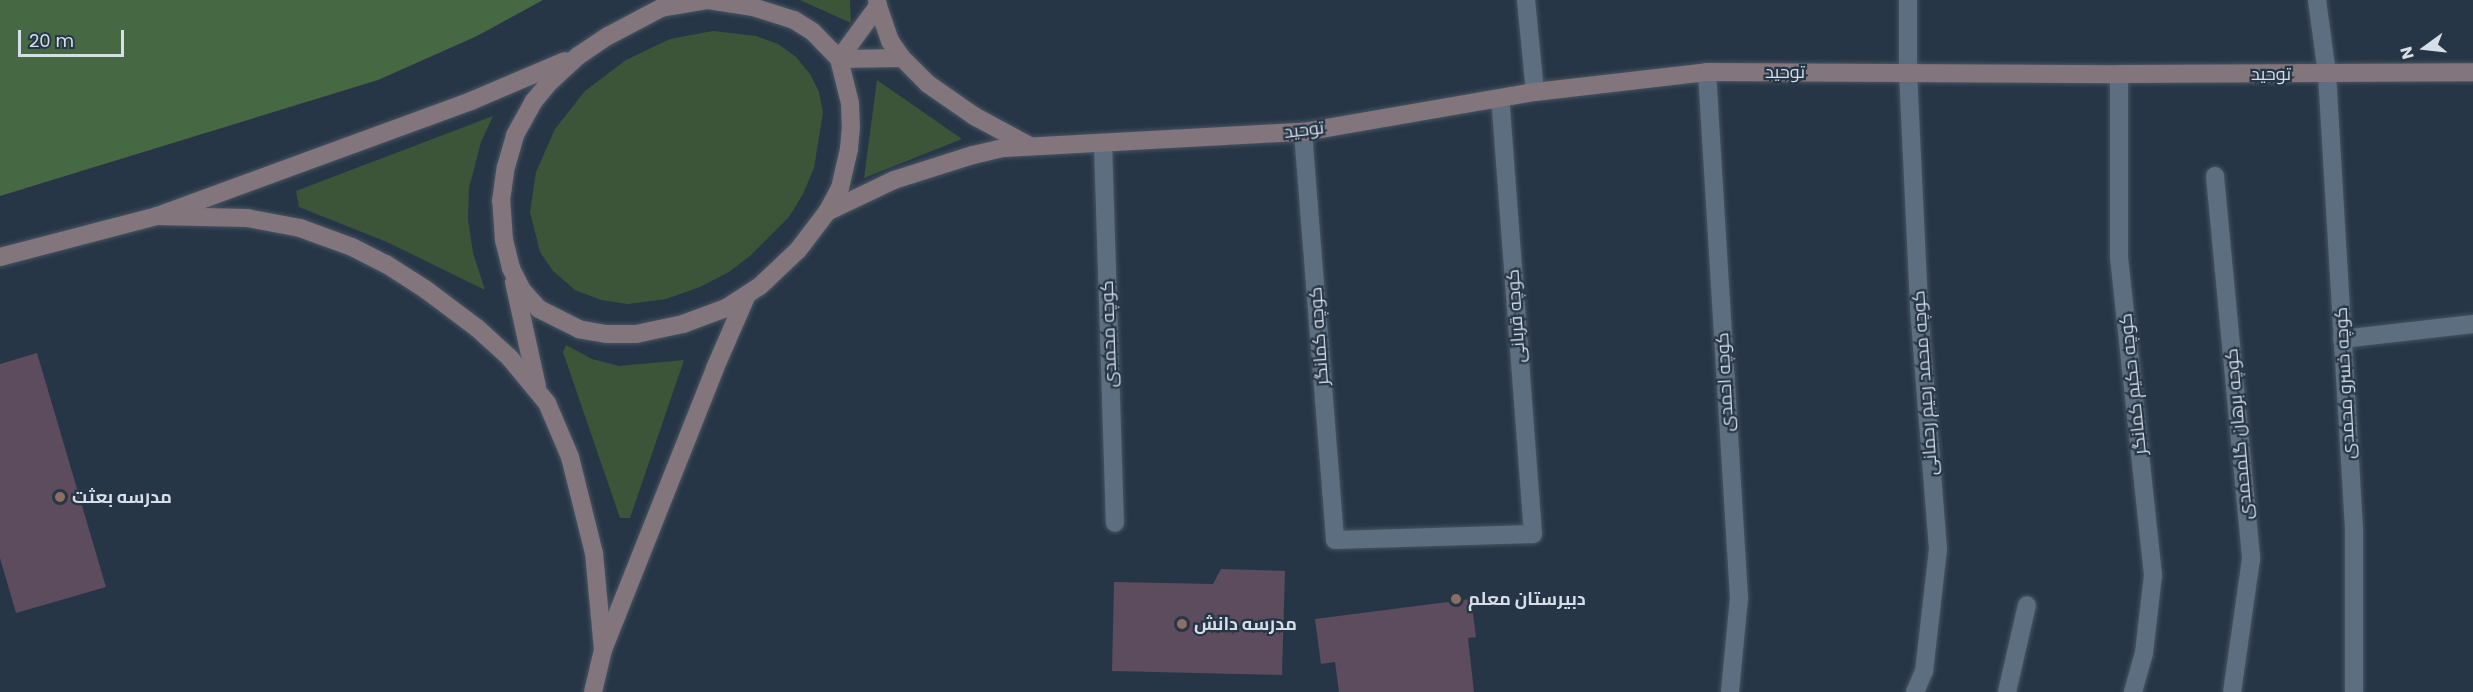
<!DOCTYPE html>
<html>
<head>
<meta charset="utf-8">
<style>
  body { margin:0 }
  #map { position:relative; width:2473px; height:692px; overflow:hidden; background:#273647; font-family:Poppins,Cairo,sans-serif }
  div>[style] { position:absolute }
  .green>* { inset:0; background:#3c5539 }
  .forest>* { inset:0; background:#466842 }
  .building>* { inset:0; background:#5c4c5d }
  .roads { filter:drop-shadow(0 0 2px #475461) drop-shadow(0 0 2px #475461) }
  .street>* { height:18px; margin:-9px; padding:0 9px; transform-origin:9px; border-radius:9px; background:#5d6e80 }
  .secondary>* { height:18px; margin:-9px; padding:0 9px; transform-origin:9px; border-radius:9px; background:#82757c }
  .dots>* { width:16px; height:16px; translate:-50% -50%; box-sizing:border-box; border:3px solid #273647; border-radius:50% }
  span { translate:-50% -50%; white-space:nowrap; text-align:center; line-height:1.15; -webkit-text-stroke:4.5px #273647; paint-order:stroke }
  .street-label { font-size:18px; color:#d6dfe9 }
  .poi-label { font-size:18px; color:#d6dfe9; font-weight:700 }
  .left { translate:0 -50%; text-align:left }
  .north { position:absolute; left:2395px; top:18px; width:60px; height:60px; -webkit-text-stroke:4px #273647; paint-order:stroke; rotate:255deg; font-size:16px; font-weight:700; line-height:24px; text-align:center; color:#d6dfe9 }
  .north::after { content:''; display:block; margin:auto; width:21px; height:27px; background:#d6dfe9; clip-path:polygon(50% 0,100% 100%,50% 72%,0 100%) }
  .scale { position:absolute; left:18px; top:30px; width:106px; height:27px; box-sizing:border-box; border:3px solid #d6dfe9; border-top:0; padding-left:8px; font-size:18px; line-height:21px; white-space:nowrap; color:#d6dfe9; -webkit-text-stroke:4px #273647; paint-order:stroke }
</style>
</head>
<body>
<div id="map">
  <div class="green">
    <div style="clip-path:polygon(800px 0,850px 0,851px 23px)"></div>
    <div style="clip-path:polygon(713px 31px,756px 36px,778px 44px,796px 57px,810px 74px,819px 92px,823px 112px,814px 168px,803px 194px,789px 217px,751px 255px,729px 272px,700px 287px,666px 299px,628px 304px,601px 300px,575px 290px,553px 271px,540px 252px,530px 212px,536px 172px,555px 129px,585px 91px,626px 60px,670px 39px)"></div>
    <div style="clip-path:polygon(877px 80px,962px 139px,864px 178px)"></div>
    <div style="clip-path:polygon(493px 116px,481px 142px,469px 188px,468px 219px,473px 253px,485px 290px,387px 242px,299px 207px,296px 191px)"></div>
    <div style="clip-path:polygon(566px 345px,592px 359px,619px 366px,684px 360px,630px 518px,620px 518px,563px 352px)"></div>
  </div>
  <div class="forest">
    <div style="clip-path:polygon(0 0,543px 0,477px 36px,378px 80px,0 196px)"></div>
  </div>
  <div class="building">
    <div style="clip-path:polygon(37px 353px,106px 587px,16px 613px,0 558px,0 364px)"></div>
    <div style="clip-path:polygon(1221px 569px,1285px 571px,1282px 675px,1112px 671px,1114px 582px,1213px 584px)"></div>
    <div style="clip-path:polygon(1471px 599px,1476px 637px,1468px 638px,1474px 692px,1339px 692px,1335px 662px,1321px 664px,1315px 619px)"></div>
  </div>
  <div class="roads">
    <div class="street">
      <div style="left:1526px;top:0;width:92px;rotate:84.4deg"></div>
      <div style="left:1908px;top:0;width:72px;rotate:90deg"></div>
      <div style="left:1908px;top:72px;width:236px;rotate:87.3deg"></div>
      <div style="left:1919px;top:308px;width:242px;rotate:85.5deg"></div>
      <div style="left:1938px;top:549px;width:123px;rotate:96.5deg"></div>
      <div style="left:1924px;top:671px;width:23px;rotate:113deg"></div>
      <div style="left:2317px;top:0;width:75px;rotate:82.3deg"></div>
      <div style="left:2327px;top:74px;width:453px;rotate:86.6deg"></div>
      <div style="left:2354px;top:526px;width:166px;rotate:90deg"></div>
      <div style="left:1707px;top:72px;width:527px;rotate:86.52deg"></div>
      <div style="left:1739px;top:598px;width:94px;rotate:95.5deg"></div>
      <div style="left:2119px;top:74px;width:183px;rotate:90deg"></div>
      <div style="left:2119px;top:257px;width:320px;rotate:83.9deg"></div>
      <div style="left:2153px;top:575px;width:79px;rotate:96.6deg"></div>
      <div style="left:2144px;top:653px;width:41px;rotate:105.8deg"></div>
      <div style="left:1303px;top:132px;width:409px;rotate:85.5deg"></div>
      <div style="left:1335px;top:540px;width:198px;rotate:-1.7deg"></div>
      <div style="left:1533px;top:534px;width:436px;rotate:-94.3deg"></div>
      <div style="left:1103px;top:144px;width:379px;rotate:88.2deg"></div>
      <div style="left:2215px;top:176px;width:385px;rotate:84.6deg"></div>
      <div style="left:2251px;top:559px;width:134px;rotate:98.1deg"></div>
      <div style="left:2342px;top:339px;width:132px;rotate:-6.5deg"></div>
      <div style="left:2007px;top:692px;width:89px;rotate:-77.1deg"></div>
    </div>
    <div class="secondary">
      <div style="left:708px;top:0;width:46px;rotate:8.8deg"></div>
      <div style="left:753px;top:7px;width:43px;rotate:17.6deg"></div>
      <div style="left:794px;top:20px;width:22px;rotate:32deg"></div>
      <div style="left:813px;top:32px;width:37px;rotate:46deg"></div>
      <div style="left:839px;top:59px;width:45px;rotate:76deg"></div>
      <div style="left:850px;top:103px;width:23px;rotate:88deg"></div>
      <div style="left:851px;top:126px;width:23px;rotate:95deg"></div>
      <div style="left:849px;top:149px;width:40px;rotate:103deg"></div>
      <div style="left:840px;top:188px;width:27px;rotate:118deg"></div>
      <div style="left:827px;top:212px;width:48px;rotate:127.3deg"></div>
      <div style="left:798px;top:250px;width:52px;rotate:136.5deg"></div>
      <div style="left:760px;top:286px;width:40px;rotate:147.1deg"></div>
      <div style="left:726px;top:308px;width:46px;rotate:159.6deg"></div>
      <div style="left:683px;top:324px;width:48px;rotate:168deg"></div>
      <div style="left:636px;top:334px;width:30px;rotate:180deg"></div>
      <div style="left:606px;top:334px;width:27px;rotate:-170deg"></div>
      <div style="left:579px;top:329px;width:45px;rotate:-153.4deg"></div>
      <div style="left:539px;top:309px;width:25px;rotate:-132deg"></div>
      <div style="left:522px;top:290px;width:25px;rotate:-117deg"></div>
      <div style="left:511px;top:268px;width:29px;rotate:-104deg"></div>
      <div style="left:504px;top:240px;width:39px;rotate:-94deg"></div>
      <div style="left:501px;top:201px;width:34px;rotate:-82deg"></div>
      <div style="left:506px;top:167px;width:33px;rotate:-74deg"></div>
      <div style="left:515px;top:135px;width:38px;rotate:-61deg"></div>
      <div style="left:533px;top:102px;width:26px;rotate:-50deg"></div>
      <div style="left:550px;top:82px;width:38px;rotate:-43deg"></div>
      <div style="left:578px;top:56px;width:36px;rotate:-34deg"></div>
      <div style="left:608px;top:36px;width:60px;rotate:-27.8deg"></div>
      <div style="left:661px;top:8px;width:48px;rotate:-9.7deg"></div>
      <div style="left:878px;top:6px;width:37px;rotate:71deg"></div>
      <div style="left:890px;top:41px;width:21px;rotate:55deg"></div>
      <div style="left:839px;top:59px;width:63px;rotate:-0.9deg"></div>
      <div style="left:902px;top:58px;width:37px;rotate:45deg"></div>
      <div style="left:928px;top:84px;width:56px;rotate:34.8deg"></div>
      <div style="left:974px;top:116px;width:61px;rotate:28.2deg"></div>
      <div style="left:839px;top:59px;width:66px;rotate:-53.7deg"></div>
      <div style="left:878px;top:6px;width:6px;rotate:-99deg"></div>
      <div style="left:827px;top:212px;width:74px;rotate:-25.5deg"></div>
      <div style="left:894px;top:180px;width:83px;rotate:-17.6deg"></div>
      <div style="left:973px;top:155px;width:32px;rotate:-13deg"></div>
      <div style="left:1004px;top:148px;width:299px;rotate:-3.1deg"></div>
      <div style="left:1303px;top:132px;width:235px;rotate:-9.8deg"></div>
      <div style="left:1535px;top:92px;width:173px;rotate:-6.6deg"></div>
      <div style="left:1707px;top:72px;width:412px;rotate:0.3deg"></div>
      <div style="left:2119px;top:74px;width:354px;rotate:-0.3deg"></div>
      <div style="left:157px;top:216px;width:90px;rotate:1.3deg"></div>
      <div style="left:247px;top:218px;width:54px;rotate:10.7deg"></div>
      <div style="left:300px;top:228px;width:55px;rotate:20.1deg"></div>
      <div style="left:352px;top:247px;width:38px;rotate:27deg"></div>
      <div style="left:386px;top:264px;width:46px;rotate:32.7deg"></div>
      <div style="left:425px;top:289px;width:65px;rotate:36.9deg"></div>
      <div style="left:477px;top:328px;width:43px;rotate:42.2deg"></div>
      <div style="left:509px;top:357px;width:60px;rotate:50.4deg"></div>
      <div style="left:547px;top:403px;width:59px;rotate:66.9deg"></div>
      <div style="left:570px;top:457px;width:99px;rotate:76deg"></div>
      <div style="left:594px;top:553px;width:97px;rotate:84.7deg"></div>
      <div style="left:0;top:257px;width:162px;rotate:-14.6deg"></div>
      <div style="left:157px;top:216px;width:334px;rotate:-20.1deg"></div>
      <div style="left:471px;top:101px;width:102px;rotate:-23.1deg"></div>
      <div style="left:514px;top:282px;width:107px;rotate:77.6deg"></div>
      <div style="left:593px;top:692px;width:43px;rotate:-76.6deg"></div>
      <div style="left:603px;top:650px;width:303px;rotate:-68.3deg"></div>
      <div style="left:715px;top:368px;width:77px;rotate:-66.4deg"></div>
    </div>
  </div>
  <div class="dots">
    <div style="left:60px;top:497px;background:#8d6e63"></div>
    <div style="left:1456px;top:599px;background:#8d6e63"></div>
    <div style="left:1182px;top:624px;background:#8d6e63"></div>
  </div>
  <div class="street-label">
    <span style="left:1785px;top:72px">توحید</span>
    <span style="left:2271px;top:74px">توحید</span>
    <span style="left:1304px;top:130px;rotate:-7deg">توحید</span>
    <span style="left:1516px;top:316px;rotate:-94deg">کوچه قربانی</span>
    <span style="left:1109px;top:334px;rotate:-92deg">کوچه محمدی</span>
    <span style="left:1319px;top:336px;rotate:-94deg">کوچه کمانگر</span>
    <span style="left:1725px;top:382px;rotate:-93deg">کوچه احمدی</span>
    <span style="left:1925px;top:383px;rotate:-94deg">کوچه محمد رحیم رحمانی</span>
    <span style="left:2345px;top:383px;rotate:-93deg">کوچه خسرو محمدی</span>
    <span style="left:2133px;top:384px;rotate:-96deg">کوچه حکیم کمانگر</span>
    <span style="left:2239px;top:434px;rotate:-95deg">کوچه برهان گلمحمدی</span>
  </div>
  <div class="poi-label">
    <span class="left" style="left:72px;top:497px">مدرسه بعثت</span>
    <span class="left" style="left:1468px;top:599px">دبیرستان معلم</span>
    <span class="left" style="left:1194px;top:624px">مدرسه دانش</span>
  </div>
  <div class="north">N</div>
  <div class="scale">20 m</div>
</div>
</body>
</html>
